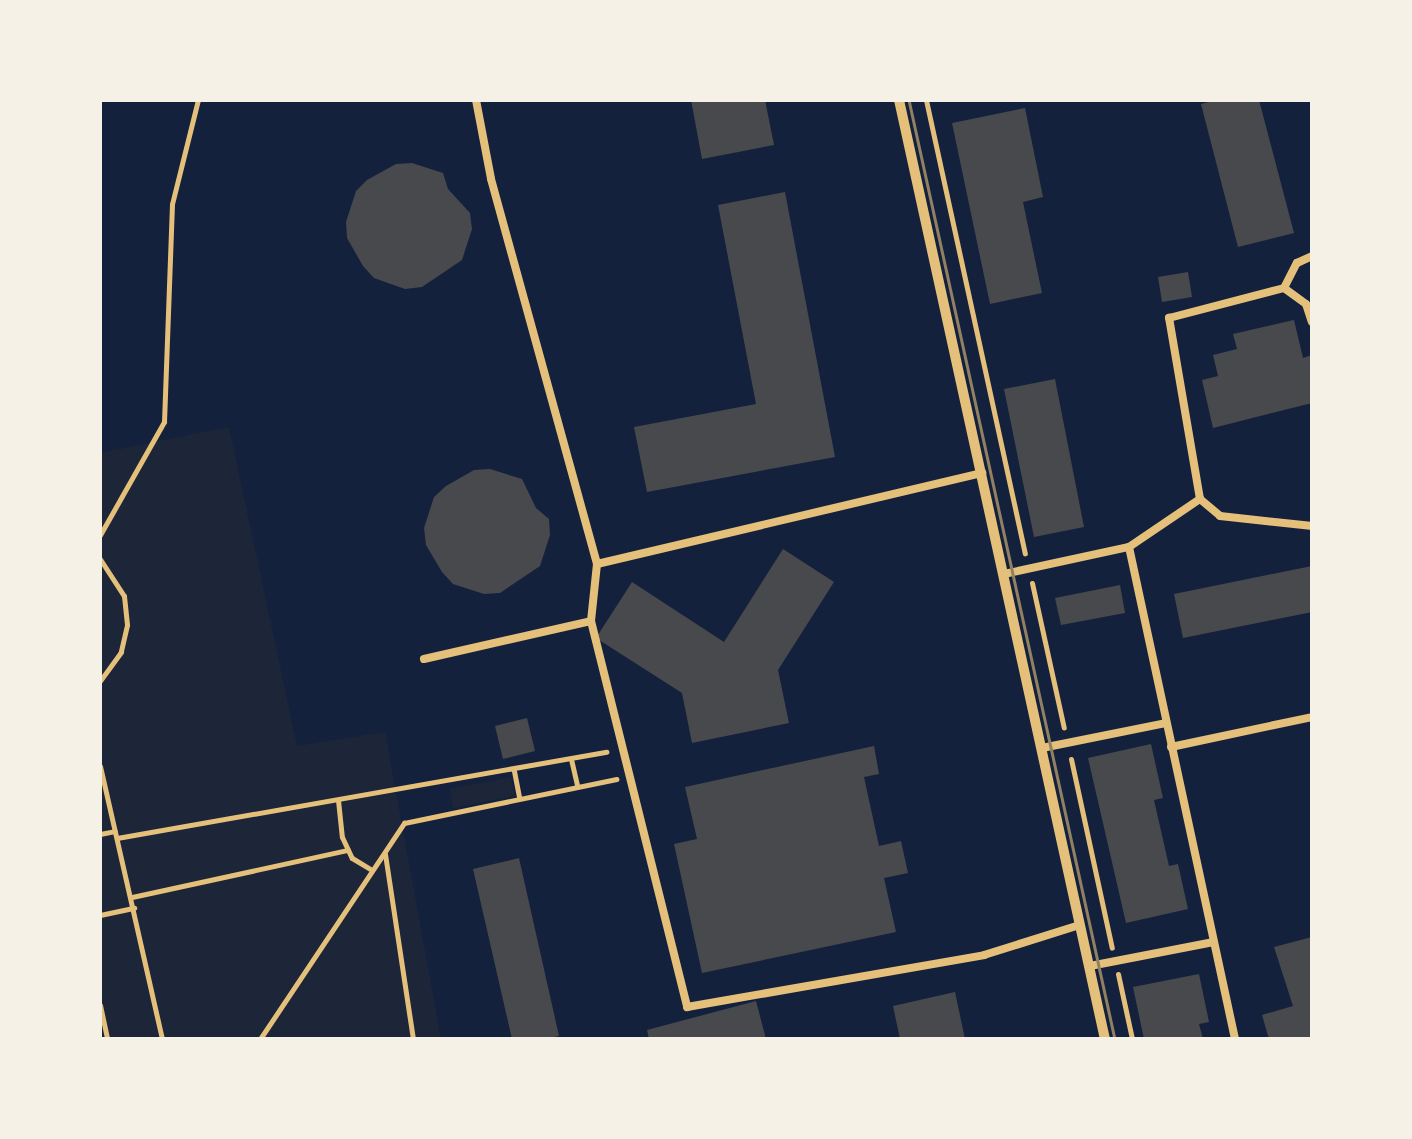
<!DOCTYPE html>
<html>
<head>
<meta charset="utf-8">
<style>
  body { margin:0 }
  #map { position:relative; width:1412px; height:1139px; overflow:hidden; background:#14213d; font-family:"Roboto Condensed",sans-serif }
  div>[style] { position:absolute }
  .green>* { inset:0; background:#1d2539 }
  .building>* { inset:0; background:#48494c }
  .path>* { height:5px; margin:-2.5px; padding:0 2.5px; transform-origin:2.5px; border-radius:2.5px; background:#e5c07b }
  .service>* { height:8px; margin:-4px; padding:0 4px; transform-origin:4px; border-radius:4px; background:#e5c07b }
  .minor>* { height:10px; margin:-5px; padding:0 5px; transform-origin:5px; border-radius:5px; background:#e5c07b }
  .tram>* { height:2.5px; margin:-1.25px; padding:0 1.25px; transform-origin:1.25px; border-radius:1.25px; background:#918062 }
  span { translate:-50% -50%; white-space:nowrap; text-align:center; line-height:1.15; -webkit-text-stroke:10px #f6f1e7; paint-order:stroke }
  .frame { position:absolute; inset:0; border:102px solid #f6f1e7; pointer-events:none }
</style>
</head>
<body>
<div id="map">
  <div class="green">
    <div style="clip-path:polygon(229px 427px,297px 746px,385px 732px,441px 1039px,100px 1039px,100px 453px)"></div>
    <div style="clip-path:polygon(511px 777px,515px 796px,453px 808px,450px 789px)"></div>
  </div>
  <div class="building">
    <div style="clip-path:polygon(691px 100px,765px 100px,774px 145px,702px 159px)"></div>
    <div style="clip-path:polygon(1216px 100px,1259px 100px,1294px 233px,1238px 247px,1201px 104px)"></div>
    <div style="clip-path:polygon(1025px 108px,1043px 197px,1023px 202px,1042px 293px,990px 304px,952px 123px)"></div>
    <div style="clip-path:polygon(412px 163px,443px 173px,448px 189px,470px 213px,472px 229px,462px 260px,422px 287px,405px 289px,374px 278px,363px 266px,347px 238px,346px 222px,356px 191px,367px 180px,396px 164px)"></div>
    <div style="clip-path:polygon(785px 192px,835px 457px,647px 492px,634px 427px,756px 404px,718px 205px)"></div>
    <div style="clip-path:polygon(1188px 272px,1192px 297px,1162px 302px,1158px 277px)"></div>
    <div style="clip-path:polygon(1294px 320px,1303px 358px,1312px 355px,1312px 403px,1213px 428px,1202px 380px,1218px 376px,1213px 355px,1237px 349px,1233px 334px)"></div>
    <div style="clip-path:polygon(1055px 379px,1084px 527px,1034px 537px,1004px 389px)"></div>
    <div style="clip-path:polygon(490px 469px,522px 479px,536px 508px,549px 519px,550px 535px,540px 566px,500px 593px,484px 594px,453px 584px,442px 572px,426px 545px,424px 528px,434px 497px,446px 486px,474px 470px)"></div>
    <div style="clip-path:polygon(783px 549px,834px 582px,778px 670px,789px 723px,692px 743px,682px 693px,596px 638px,632px 582px,724px 642px)"></div>
    <div style="clip-path:polygon(1312px 566px,1312px 612px,1183px 638px,1174px 594px)"></div>
    <div style="clip-path:polygon(1120px 585px,1125px 613px,1061px 625px,1055px 598px)"></div>
    <div style="clip-path:polygon(527px 718px,535px 751px,503px 759px,495px 726px)"></div>
    <div style="clip-path:polygon(1151px 744px,1163px 798px,1154px 800px,1169px 866px,1178px 864px,1188px 909px,1126px 923px,1088px 758px)"></div>
    <div style="clip-path:polygon(874px 746px,879px 774px,864px 777px,879px 846px,901px 841px,908px 873px,884px 878px,896px 932px,702px 973px,674px 844px,697px 839px,685px 787px)"></div>
    <div style="clip-path:polygon(519px 858px,559px 1036px,544px 1039px,512px 1039px,473px 869px)"></div>
    <div style="clip-path:polygon(1312px 937px,1312px 1039px,1269px 1039px,1262px 1015px,1293px 1006px,1274px 947px)"></div>
    <div style="clip-path:polygon(1199px 974px,1209px 1022px,1199px 1024px,1203px 1039px,1144px 1039px,1133px 987px)"></div>
    <div style="clip-path:polygon(955px 992px,965px 1039px,900px 1039px,893px 1006px)"></div>
    <div style="clip-path:polygon(756px 1001px,766px 1039px,649px 1039px,647px 1030px)"></div>
  </div>
  <div class="path">
    <div style="left:926px;top:100px;width:464px;rotate:77.7deg"></div>
    <div style="left:100px;top:535px;width:130px;rotate:-60.5deg"></div>
    <div style="left:164px;top:422px;width:218px;rotate:-87.9deg"></div>
    <div style="left:172px;top:204px;width:107px;rotate:-76deg"></div>
    <div style="left:100px;top:559px;width:44px;rotate:57deg"></div>
    <div style="left:124px;top:596px;width:29px;rotate:84deg"></div>
    <div style="left:127px;top:625px;width:28px;rotate:103deg"></div>
    <div style="left:121px;top:652px;width:36px;rotate:126deg"></div>
    <div style="left:1032px;top:583px;width:148px;rotate:77.6deg"></div>
    <div style="left:571px;top:759px;width:28px;rotate:77deg"></div>
    <div style="left:1071px;top:759px;width:193px;rotate:77.8deg"></div>
    <div style="left:100px;top:766px;width:280px;rotate:77.2deg"></div>
    <div style="left:514px;top:771px;width:26px;rotate:79deg"></div>
    <div style="left:338px;top:800px;width:37px;rotate:84deg"></div>
    <div style="left:342px;top:837px;width:23px;rotate:65deg"></div>
    <div style="left:352px;top:858px;width:21px;rotate:31deg"></div>
    <div style="left:100px;top:834px;width:15px;rotate:-11deg"></div>
    <div style="left:117px;top:838px;width:497px;rotate:-10deg"></div>
    <div style="left:385px;top:854px;width:187px;rotate:81.4deg"></div>
    <div style="left:132px;top:897px;width:221px;rotate:-12.3deg"></div>
    <div style="left:100px;top:915px;width:35px;rotate:-12deg"></div>
    <div style="left:1118px;top:974px;width:66px;rotate:77.8deg"></div>
    <div style="left:100px;top:1005px;width:35px;rotate:78deg"></div>
    <div style="left:260px;top:1039px;width:260px;rotate:-56.3deg"></div>
    <div style="left:404px;top:823px;width:217px;rotate:-11.7deg"></div>
  </div>
  <div class="service">
    <div style="left:476px;top:100px;width:80px;rotate:79.2deg"></div>
    <div style="left:491px;top:179px;width:399px;rotate:74.6deg"></div>
    <div style="left:597px;top:564px;width:396px;rotate:-13.3deg"></div>
    <div style="left:1284px;top:288px;width:27px;rotate:36deg"></div>
    <div style="left:1306px;top:304px;width:19px;rotate:72deg"></div>
    <div style="left:1200px;top:499px;width:26px;rotate:40deg"></div>
    <div style="left:1220px;top:516px;width:93px;rotate:6.2deg"></div>
    <div style="left:1129px;top:547px;width:86px;rotate:-34.1deg"></div>
    <div style="left:1200px;top:499px;width:184px;rotate:-99.7deg"></div>
    <div style="left:1169px;top:318px;width:119px;rotate:-14.6deg"></div>
    <div style="left:1284px;top:288px;width:28px;rotate:-63deg"></div>
    <div style="left:1297px;top:263px;width:17px;rotate:-25deg"></div>
    <div style="left:597px;top:564px;width:57px;rotate:96deg"></div>
    <div style="left:591px;top:621px;width:398px;rotate:76deg"></div>
    <div style="left:687px;top:1007px;width:302px;rotate:-9.9deg"></div>
    <div style="left:984px;top:955px;width:101px;rotate:-17.4deg"></div>
    <div style="left:1004px;top:574px;width:128px;rotate:-12.2deg"></div>
    <div style="left:1129px;top:547px;width:503px;rotate:77.84deg"></div>
    <div style="left:424px;top:659px;width:171px;rotate:-12.8deg"></div>
    <div style="left:1171px;top:747px;width:144px;rotate:-12deg"></div>
    <div style="left:1042px;top:748px;width:126px;rotate:-11.4deg"></div>
    <div style="left:1090px;top:966px;width:126px;rotate:-11deg"></div>
  </div>
  <div class="minor">
    <div style="left:899px;top:100px;width:961px;rotate:77.63deg"></div>
  </div>
  <div class="tram">
    <div style="left:909px;top:100px;width:961px;rotate:77.63deg"></div>
  </div>
  <div class="frame"></div>
</div>
</body>
</html>
